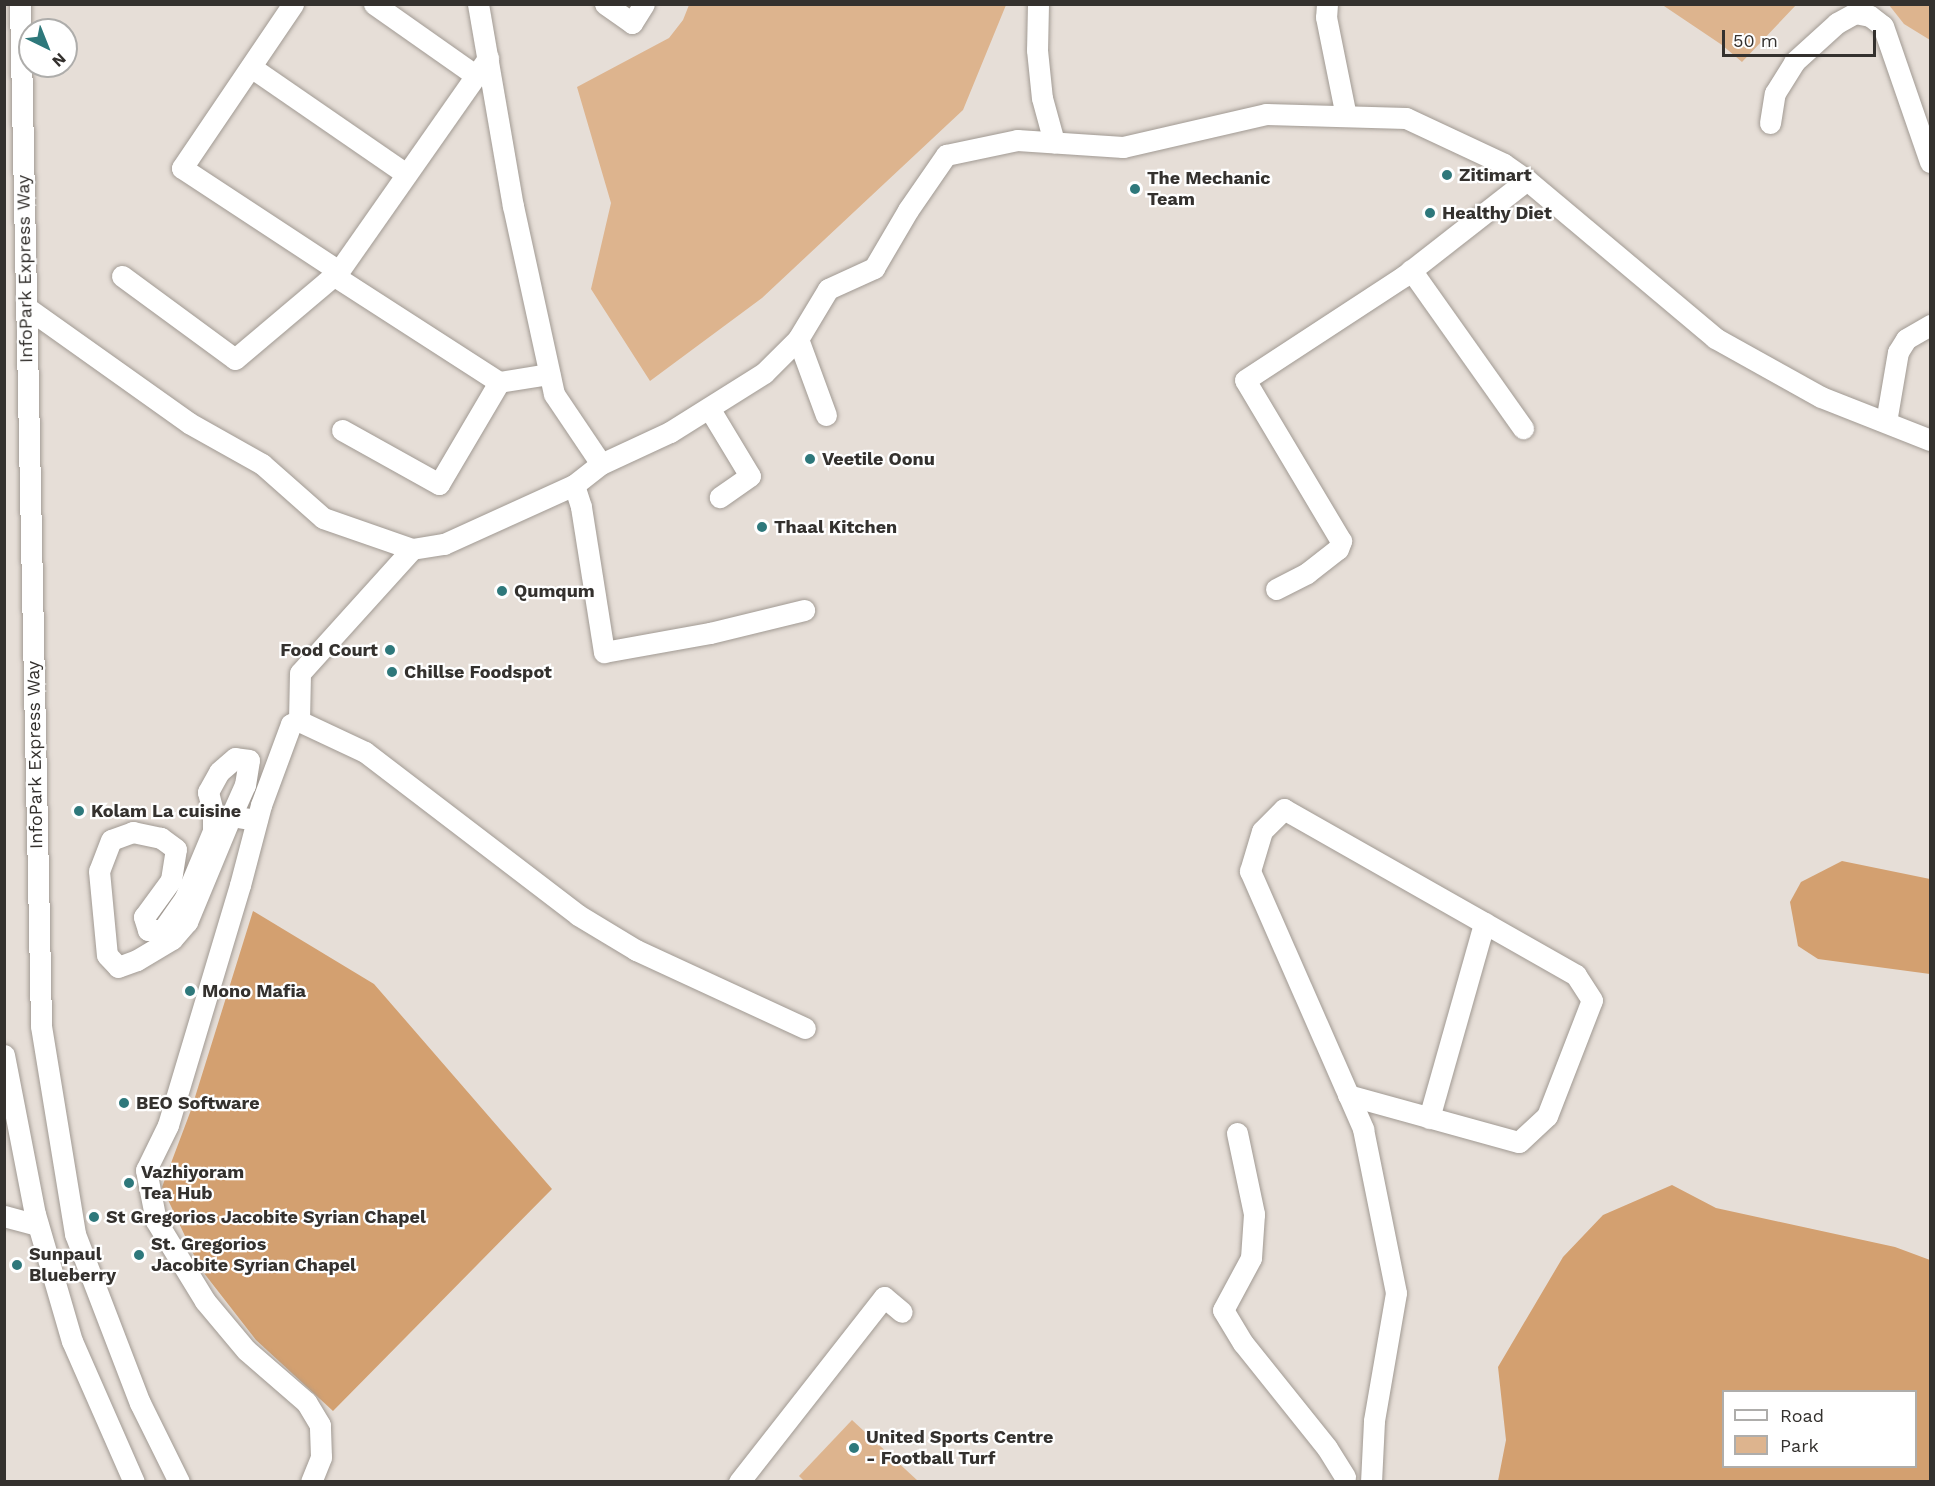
<!DOCTYPE html>
<html>
<head>
<meta charset="utf-8">
<style>
  body { margin:0 }
  #map { position:relative; width:1935px; height:1486px; overflow:hidden; background:#e6ded7; font-family:"Work Sans",sans-serif }
  div>[style] { position:absolute }
  .green>* { inset:0; background:#ddb48e }
  .forest>* { inset:0; background:#d3a070 }
  .roads { filter:drop-shadow(0 0 2px #a19a93) drop-shadow(0 0 2px #a19a93) }
  .minor>* { height:21px; margin:-10.5px; padding:0 10.5px; transform-origin:10.5px; border-radius:10.5px; background:#fff }
  .dots>* { width:16px; height:16px; translate:-50% -50%; box-sizing:border-box; border:3px solid #fff; border-radius:50% }
  span { translate:-50% -50%; white-space:nowrap; text-align:center; line-height:1.15; -webkit-text-stroke:4.5px #fff; paint-order:stroke }
  .poi-label { font-size:18px; color:#34312e; font-weight:700 }
  .left { translate:0 -50%; text-align:left }
  .right { translate:-100% -50%; text-align:right }
  .street-label { font-size:18px; color:#34312e }
  .frame { position:absolute; inset:0; border:6px solid #34312e; pointer-events:none }
  .legend { position:absolute; left:1722px; top:1390px; width:195px; height:78px; box-sizing:border-box; background:#fff; border:2px solid #aeadab; margin:0; padding:8px 10px; list-style:none; font-size:18px; color:#34312e }
  .legend li { display:flex; align-items:center; gap:12px; height:30px }
  .legend b { width:30px; border:2px solid #aeadab }
  .north { position:absolute; left:18px; top:18px; width:60px; height:60px; box-sizing:border-box; background:#fff; border:2px solid #aeadab; border-radius:50%; rotate:137deg; font-size:16px; font-weight:700; line-height:24px; text-align:center; color:#34312e }
  .north::after { content:''; display:block; margin:auto; width:21px; height:27px; background:#2e787b; clip-path:polygon(50% 0,100% 100%,50% 72%,0 100%) }
  .scale { position:absolute; left:1722px; top:30px; width:154px; height:27px; box-sizing:border-box; border:3px solid #34312e; border-top:0; padding-left:8px; font-size:18px; line-height:21px; white-space:nowrap; color:#34312e; -webkit-text-stroke:4px #fff; paint-order:stroke }
</style>
</head>
<body>
<div id="map">
  <div class="green">
    <div style="clip-path:polygon(1661px 4px,1796px 4px,1796px 5px,1742px 62px,1722px 45px)"></div>
    <div style="clip-path:polygon(689px 5px,1006px 5px,963px 110px,762px 298px,650px 381px,591px 289px,611px 203px,577px 87px,669px 38px,683px 20px)"></div>
    <div style="clip-path:polygon(1889px 5px,1930px 5px,1930px 40px,1904px 24px)"></div>
    <div style="clip-path:polygon(852px 1420px,918px 1481px,805px 1482px,799px 1476px)"></div>
  </div>
  <div class="forest">
    <div style="clip-path:polygon(1842px 861px,1930px 879px,1930px 974px,1818px 959px,1798px 946px,1790px 902px,1801px 882px)"></div>
    <div style="clip-path:polygon(253px 911px,374px 984px,552px 1189px,333px 1411px,256px 1340px,200px 1268px,162px 1187px,191px 1110px)"></div>
    <div style="clip-path:polygon(evenodd,1672px 1185px,1716px 1208px,1895px 1247px,1930px 1260px,1930px 1481px,1498px 1481px,1506px 1440px,1498px 1367px,1563px 1257px,1603px 1215px,1672px 1185px,1724px 1392px,1916px 1392px,1916px 1466px,1724px 1466px,1724px 1392px)"></div>
  </div>
  <div class="roads">
    <div class="minor">
      <div style="left:20px;top:4px;width:1022px;rotate:88.82deg"></div>
      <div style="left:41px;top:1026px;width:211px;rotate:80.7deg"></div>
      <div style="left:75px;top:1234px;width:181px;rotate:69deg"></div>
      <div style="left:140px;top:1403px;width:88px;rotate:63.7deg"></div>
      <div style="left:293px;top:4px;width:198px;rotate:124.1deg"></div>
      <div style="left:182px;top:168px;width:188px;rotate:33.3deg"></div>
      <div style="left:374px;top:4px;width:123px;rotate:35.1deg"></div>
      <div style="left:478px;top:4px;width:205px;rotate:80.2deg"></div>
      <div style="left:513px;top:206px;width:192px;rotate:77.7deg"></div>
      <div style="left:554px;top:394px;width:84px;rotate:56.1deg"></div>
      <div style="left:605px;top:4px;width:33px;rotate:35deg"></div>
      <div style="left:632px;top:23px;width:22px;rotate:-58deg"></div>
      <div style="left:1038px;top:4px;width:46px;rotate:91.2deg"></div>
      <div style="left:1037px;top:50px;width:48px;rotate:84.1deg"></div>
      <div style="left:1042px;top:98px;width:46px;rotate:74.7deg"></div>
      <div style="left:1327px;top:4px;width:13px;rotate:94deg"></div>
      <div style="left:1326px;top:17px;width:101px;rotate:78.6deg"></div>
      <div style="left:251px;top:67px;width:188px;rotate:34.6deg"></div>
      <div style="left:1770px;top:123px;width:30px;rotate:-81deg"></div>
      <div style="left:1775px;top:93px;width:36px;rotate:-58deg"></div>
      <div style="left:1794px;top:62px;width:58px;rotate:-42.2deg"></div>
      <div style="left:1837px;top:23px;width:21px;rotate:-29deg"></div>
      <div style="left:1855px;top:13px;width:15px;rotate:11deg"></div>
      <div style="left:1870px;top:16px;width:16px;rotate:38deg"></div>
      <div style="left:1883px;top:26px;width:144px;rotate:70.9deg"></div>
      <div style="left:1411px;top:270px;width:194px;rotate:54.7deg"></div>
      <div style="left:333px;top:275px;width:197px;rotate:32.8deg"></div>
      <div style="left:499px;top:382px;width:51px;rotate:-9.1deg"></div>
      <div style="left:122px;top:276px;width:140px;rotate:36.3deg"></div>
      <div style="left:235px;top:359px;width:136px;rotate:-40.2deg"></div>
      <div style="left:339px;top:271px;width:260px;rotate:-55deg"></div>
      <div style="left:26px;top:307px;width:200px;rotate:35.4deg"></div>
      <div style="left:189px;top:423px;width:84px;rotate:29.3deg"></div>
      <div style="left:262px;top:464px;width:81px;rotate:41.5deg"></div>
      <div style="left:323px;top:518px;width:94px;rotate:19.2deg"></div>
      <div style="left:412px;top:549px;width:32px;rotate:-9deg"></div>
      <div style="left:444px;top:544px;width:143px;rotate:-24.4deg"></div>
      <div style="left:574px;top:485px;width:34px;rotate:-38deg"></div>
      <div style="left:601px;top:464px;width:76px;rotate:-24.9deg"></div>
      <div style="left:670px;top:432px;width:111px;rotate:-32.1deg"></div>
      <div style="left:764px;top:373px;width:48px;rotate:-45deg"></div>
      <div style="left:798px;top:339px;width:58px;rotate:-59deg"></div>
      <div style="left:828px;top:289px;width:51px;rotate:-24.5deg"></div>
      <div style="left:874px;top:268px;width:67px;rotate:-59.6deg"></div>
      <div style="left:908px;top:210px;width:67px;rotate:-55.4deg"></div>
      <div style="left:946px;top:155px;width:73px;rotate:-11.9deg"></div>
      <div style="left:1017px;top:140px;width:106px;rotate:3.8deg"></div>
      <div style="left:1123px;top:147px;width:147px;rotate:-13deg"></div>
      <div style="left:1266px;top:114px;width:140px;rotate:1.6deg"></div>
      <div style="left:1406px;top:118px;width:108px;rotate:25.1deg"></div>
      <div style="left:1504px;top:164px;width:28px;rotate:35deg"></div>
      <div style="left:1527px;top:180px;width:246px;rotate:40deg"></div>
      <div style="left:1715px;top:338px;width:121px;rotate:29.1deg"></div>
      <div style="left:1821px;top:397px;width:117px;rotate:21.5deg"></div>
      <div style="left:798px;top:339px;width:81px;rotate:69.8deg"></div>
      <div style="left:709px;top:408px;width:79px;rotate:58.9deg"></div>
      <div style="left:750px;top:476px;width:37px;rotate:145deg"></div>
      <div style="left:1886px;top:422px;width:71px;rotate:-80.3deg"></div>
      <div style="left:1898px;top:352px;width:15px;rotate:-58deg"></div>
      <div style="left:1906px;top:339px;width:28px;rotate:-30deg"></div>
      <div style="left:342px;top:430px;width:111px;rotate:29.1deg"></div>
      <div style="left:439px;top:484px;width:118px;rotate:-59.5deg"></div>
      <div style="left:574px;top:485px;width:23px;rotate:72deg"></div>
      <div style="left:581px;top:507px;width:147px;rotate:81deg"></div>
      <div style="left:604px;top:652px;width:108px;rotate:-10.2deg"></div>
      <div style="left:710px;top:633px;width:97px;rotate:-13.7deg"></div>
      <div style="left:1276px;top:589px;width:35px;rotate:-27deg"></div>
      <div style="left:1307px;top:573px;width:39px;rotate:-38deg"></div>
      <div style="left:1338px;top:549px;width:9px;rotate:-69deg"></div>
      <div style="left:1341px;top:541px;width:187px;rotate:-120.8deg"></div>
      <div style="left:1245px;top:380px;width:190px;rotate:-33.2deg"></div>
      <div style="left:1404px;top:276px;width:156px;rotate:-38deg"></div>
      <div style="left:299px;top:721px;width:48px;rotate:-88.8deg"></div>
      <div style="left:300px;top:673px;width:167px;rotate:-47.9deg"></div>
      <div style="left:231px;top:816px;width:34px;rotate:-66deg"></div>
      <div style="left:245px;top:785px;width:25px;rotate:-81deg"></div>
      <div style="left:249px;top:760px;width:14px;rotate:-172deg"></div>
      <div style="left:235px;top:758px;width:21px;rotate:139deg"></div>
      <div style="left:219px;top:772px;width:23px;rotate:119deg"></div>
      <div style="left:208px;top:792px;width:21px;rotate:76deg"></div>
      <div style="left:213px;top:812px;width:19px;rotate:90deg"></div>
      <div style="left:213px;top:831px;width:73px;rotate:112.7deg"></div>
      <div style="left:185px;top:898px;width:39px;rotate:125deg"></div>
      <div style="left:163px;top:930px;width:15px;rotate:180deg"></div>
      <div style="left:148px;top:930px;width:14px;rotate:-107deg"></div>
      <div style="left:144px;top:917px;width:46px;rotate:-53.9deg"></div>
      <div style="left:171px;top:880px;width:31px;rotate:-81deg"></div>
      <div style="left:176px;top:849px;width:19px;rotate:-144deg"></div>
      <div style="left:161px;top:838px;width:29px;rotate:-168deg"></div>
      <div style="left:133px;top:832px;width:23px;rotate:160deg"></div>
      <div style="left:111px;top:840px;width:33px;rotate:111deg"></div>
      <div style="left:99px;top:871px;width:84px;rotate:84.6deg"></div>
      <div style="left:107px;top:955px;width:16px;rotate:47deg"></div>
      <div style="left:118px;top:967px;width:20px;rotate:-20deg"></div>
      <div style="left:137px;top:960px;width:41px;rotate:-31deg"></div>
      <div style="left:172px;top:939px;width:23px;rotate:-49deg"></div>
      <div style="left:187px;top:922px;width:115px;rotate:-67.5deg"></div>
      <div style="left:231px;top:816px;width:26px;rotate:9deg"></div>
      <div style="left:4px;top:1055px;width:162px;rotate:79deg"></div>
      <div style="left:35px;top:1214px;width:132px;rotate:73.8deg"></div>
      <div style="left:72px;top:1341px;width:154px;rotate:66.3deg"></div>
      <div style="left:1348px;top:1095px;width:177px;rotate:15.4deg"></div>
      <div style="left:1519px;top:1142px;width:38px;rotate:-43deg"></div>
      <div style="left:1547px;top:1116px;width:124px;rotate:-68.8deg"></div>
      <div style="left:1592px;top:1000px;width:30px;rotate:-123deg"></div>
      <div style="left:1576px;top:975px;width:336px;rotate:-150.4deg"></div>
      <div style="left:1284px;top:809px;width:31px;rotate:135deg"></div>
      <div style="left:1262px;top:831px;width:42px;rotate:106.7deg"></div>
      <div style="left:1250px;top:871px;width:282px;rotate:66.3deg"></div>
      <div style="left:1363px;top:1129px;width:167px;rotate:78.6deg"></div>
      <div style="left:1396px;top:1293px;width:130px;rotate:99.8deg"></div>
      <div style="left:1374px;top:1421px;width:61px;rotate:92.8deg"></div>
      <div style="left:1429px;top:1118px;width:203px;rotate:-74.2deg"></div>
      <div style="left:1237px;top:1133px;width:83px;rotate:78.1deg"></div>
      <div style="left:1254px;top:1214px;width:44px;rotate:93.9deg"></div>
      <div style="left:1251px;top:1258px;width:59px;rotate:118.3deg"></div>
      <div style="left:1223px;top:1310px;width:39px;rotate:59deg"></div>
      <div style="left:1243px;top:1343px;width:134px;rotate:51.3deg"></div>
      <div style="left:1327px;top:1448px;width:34px;rotate:58deg"></div>
      <div style="left:4px;top:1216px;width:35px;rotate:15deg"></div>
      <div style="left:311px;top:1482px;width:27px;rotate:-68deg"></div>
      <div style="left:321px;top:1457px;width:32px;rotate:-92deg"></div>
      <div style="left:320px;top:1425px;width:27px;rotate:-121deg"></div>
      <div style="left:306px;top:1402px;width:79px;rotate:-139.1deg"></div>
      <div style="left:246px;top:1350px;width:64px;rotate:-129.9deg"></div>
      <div style="left:205px;top:1301px;width:94px;rotate:-121.5deg"></div>
      <div style="left:156px;top:1221px;width:52px;rotate:-101.1deg"></div>
      <div style="left:146px;top:1170px;width:50px;rotate:-63.9deg"></div>
      <div style="left:168px;top:1125px;width:251px;rotate:-73.3deg"></div>
      <div style="left:240px;top:885px;width:83px;rotate:-75.3deg"></div>
      <div style="left:261px;top:805px;width:86px;rotate:-69.7deg"></div>
      <div style="left:291px;top:724px;width:9px;rotate:-21deg"></div>
      <div style="left:299px;top:721px;width:73px;rotate:25.2deg"></div>
      <div style="left:365px;top:752px;width:268px;rotate:37.4deg"></div>
      <div style="left:578px;top:915px;width:68px;rotate:31.1deg"></div>
      <div style="left:636px;top:950px;width:186px;rotate:24.8deg"></div>
      <div style="left:739px;top:1482px;width:235px;rotate:-51.9deg"></div>
      <div style="left:884px;top:1297px;width:23px;rotate:40deg"></div>
    </div>
  </div>
  <div class="dots">
    <div style="left:1447px;top:175px;background:#2e787b"></div>
    <div style="left:1135px;top:189px;background:#2e787b"></div>
    <div style="left:1430px;top:213px;background:#2e787b"></div>
    <div style="left:810px;top:459px;background:#2e787b"></div>
    <div style="left:762px;top:527px;background:#2e787b"></div>
    <div style="left:502px;top:591px;background:#2e787b"></div>
    <div style="left:390px;top:650px;background:#2e787b"></div>
    <div style="left:392px;top:672px;background:#2e787b"></div>
    <div style="left:79px;top:811px;background:#2e787b"></div>
    <div style="left:190px;top:991px;background:#2e787b"></div>
    <div style="left:124px;top:1103px;background:#2e787b"></div>
    <div style="left:129px;top:1183px;background:#2e787b"></div>
    <div style="left:94px;top:1217px;background:#2e787b"></div>
    <div style="left:139px;top:1255px;background:#2e787b"></div>
    <div style="left:17px;top:1265px;background:#2e787b"></div>
    <div style="left:854px;top:1448px;background:#2e787b"></div>
  </div>
  <div class="poi-label">
    <span class="left" style="left:1459px;top:175px">Zitimart</span>
    <span class="left" style="left:1147px;top:189px">The Mechanic<br>Team</span>
    <span class="left" style="left:1442px;top:213px">Healthy Diet</span>
    <span class="left" style="left:822px;top:459px">Veetile Oonu</span>
    <span class="left" style="left:774px;top:527px">Thaal Kitchen</span>
    <span class="left" style="left:514px;top:591px">Qumqum</span>
    <span class="right" style="left:378px;top:650px">Food Court</span>
    <span class="left" style="left:404px;top:672px">Chillse Foodspot</span>
    <span class="left" style="left:91px;top:811px">Kolam La cuisine</span>
    <span class="left" style="left:202px;top:991px">Mono Mafia</span>
    <span class="left" style="left:136px;top:1103px">BEO Software</span>
    <span class="left" style="left:141px;top:1183px">Vazhiyoram<br>Tea Hub</span>
    <span class="left" style="left:106px;top:1217px">St Gregorios Jacobite Syrian Chapel</span>
    <span class="left" style="left:151px;top:1255px">St. Gregorios<br>Jacobite Syrian Chapel</span>
    <span class="left" style="left:29px;top:1265px">Sunpaul<br>Blueberry</span>
    <span class="left" style="left:866px;top:1448px">United Sports Centre<br>- Football Turf</span>
  </div>
  <div class="street-label">
    <span style="left:25px;top:269px;rotate:-91deg">InfoPark Express Way</span>
    <span style="left:35px;top:755px;rotate:-91deg">InfoPark Express Way</span>
  </div>
  <div class="frame"></div>
  <ul class="legend">
  <li><b style="height:8px;background:#fff"></b>Road</li>
  <li><b style="height:16px;background:#ddb48e"></b>Park</li>
  </ul>
  <div class="north">N</div>
  <div class="scale">50 m</div>
</div>
</body>
</html>
